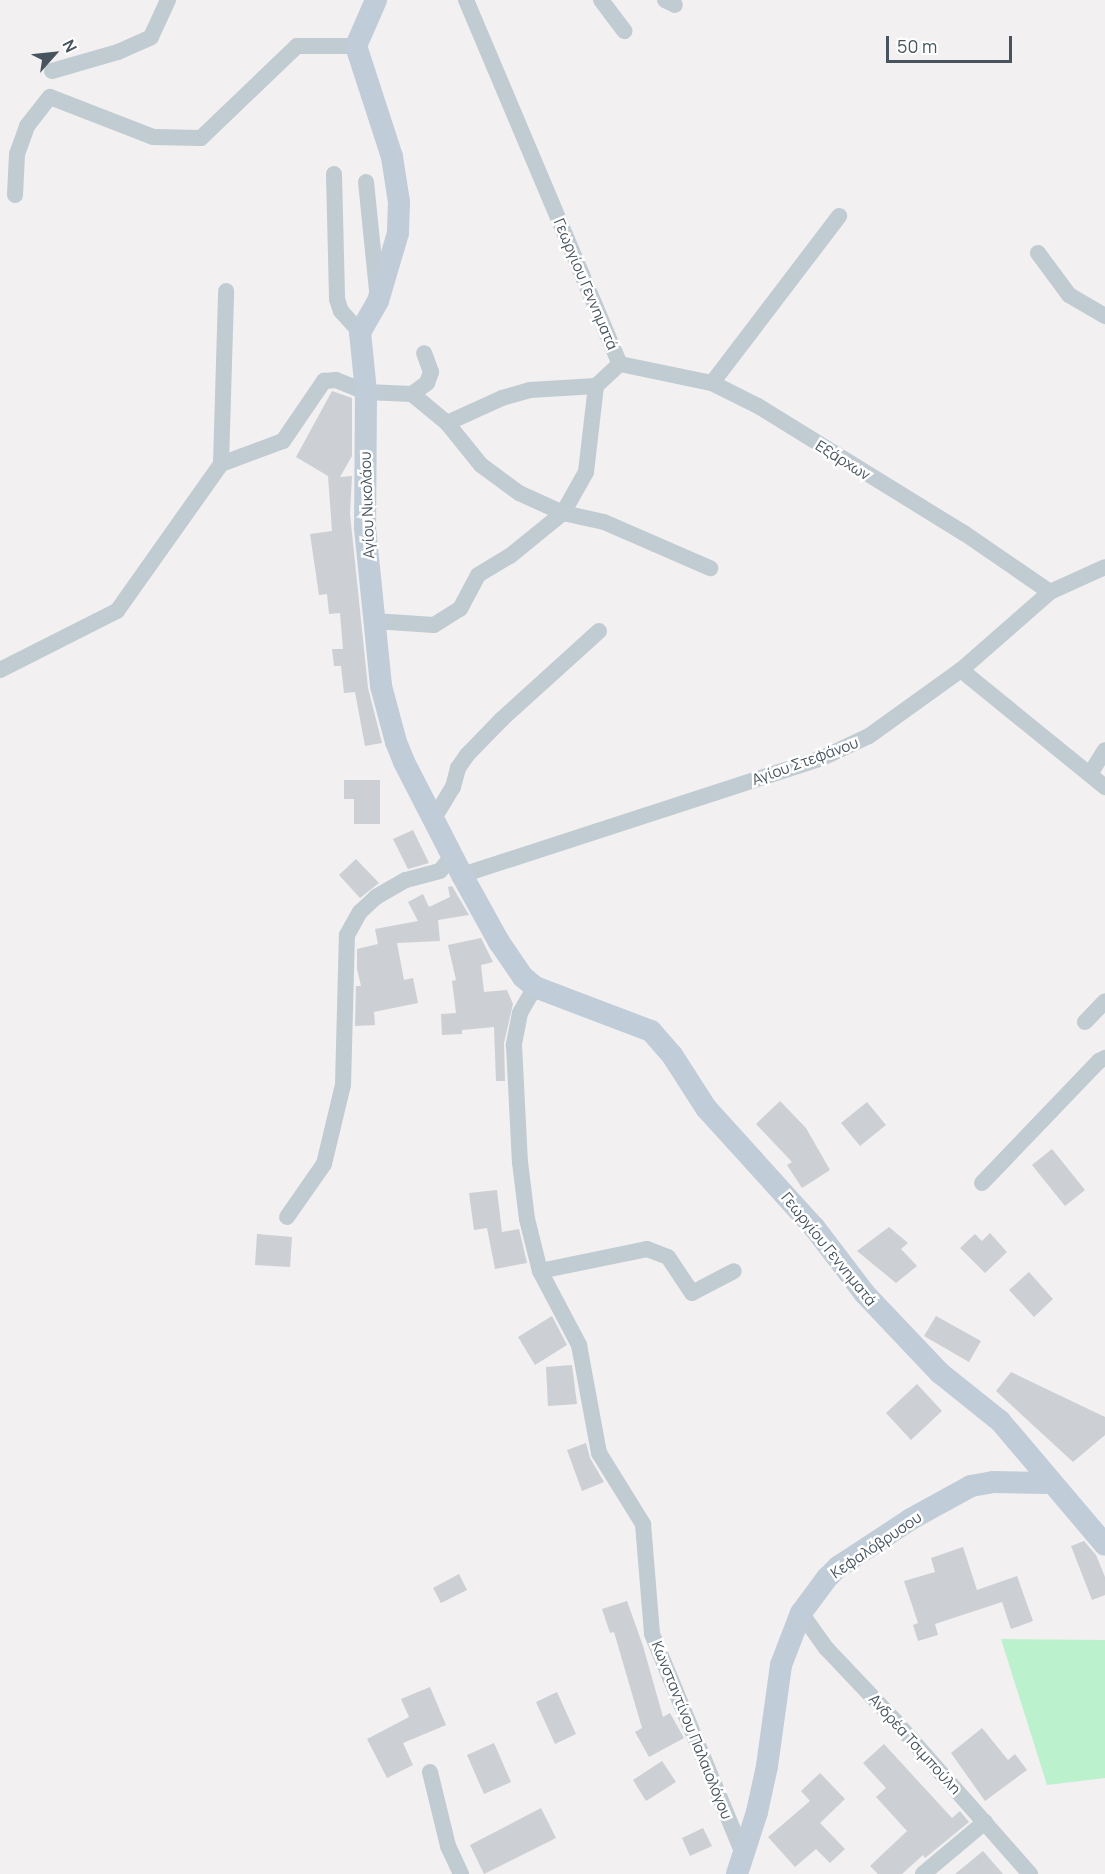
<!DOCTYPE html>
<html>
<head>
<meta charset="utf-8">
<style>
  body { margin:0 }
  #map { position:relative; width:1105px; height:1874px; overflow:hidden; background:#f2f0f0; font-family:Manrope,sans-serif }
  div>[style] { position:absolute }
  .green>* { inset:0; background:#bcf1ce }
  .building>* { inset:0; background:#cccfd4 }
  .street>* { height:16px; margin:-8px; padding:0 8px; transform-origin:8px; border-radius:8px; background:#c0cbd2 }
  .secondary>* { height:22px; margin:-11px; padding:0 11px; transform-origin:11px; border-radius:11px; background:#c0ccd7 }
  span { translate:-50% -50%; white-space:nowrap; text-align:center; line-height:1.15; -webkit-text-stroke:5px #fff; paint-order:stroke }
  .street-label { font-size:15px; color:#47545e }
  .north { position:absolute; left:24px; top:24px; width:60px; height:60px; -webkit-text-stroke:4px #fff; paint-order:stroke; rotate:63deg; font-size:16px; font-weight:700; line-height:24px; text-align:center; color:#47545e }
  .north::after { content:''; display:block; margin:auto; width:21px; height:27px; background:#47545e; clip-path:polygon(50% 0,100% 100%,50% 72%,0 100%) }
  .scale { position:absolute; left:886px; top:36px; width:126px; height:27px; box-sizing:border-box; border:3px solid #47545e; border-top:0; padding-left:8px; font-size:18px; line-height:21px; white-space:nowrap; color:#47545e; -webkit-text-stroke:4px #fff; paint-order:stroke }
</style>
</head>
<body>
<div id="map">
  <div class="green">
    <div style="clip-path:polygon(1001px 1639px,1105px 1640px,1105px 1778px,1047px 1785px)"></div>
  </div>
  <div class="building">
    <div style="clip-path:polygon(332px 391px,352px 398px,352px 456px,340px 477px,352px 476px,350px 514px,368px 688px,382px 743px,365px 746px,355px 692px,344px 693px,341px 666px,334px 666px,332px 649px,343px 649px,340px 613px,329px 614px,327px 594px,319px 595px,310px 534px,332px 531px,328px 476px,296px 457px)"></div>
    <div style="clip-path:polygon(344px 780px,380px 780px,380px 824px,354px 824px,354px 799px,344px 799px)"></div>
    <div style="clip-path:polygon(413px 830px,429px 863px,408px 869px,393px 839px)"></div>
    <div style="clip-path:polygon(356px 859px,379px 883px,360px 898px,339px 875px)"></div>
    <div style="clip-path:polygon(452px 886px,469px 915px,438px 920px,440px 941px,397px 943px,404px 980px,413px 978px,418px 1003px,374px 1012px,375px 1025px,355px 1026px,356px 986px,361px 986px,357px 969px,357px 949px,378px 944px,375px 929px,418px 921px,408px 902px,423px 894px,429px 907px,450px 897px,448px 887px)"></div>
    <div style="clip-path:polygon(481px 938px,493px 962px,481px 965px,484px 992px,507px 990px,513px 1004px,504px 1043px,505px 1081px,496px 1081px,494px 1027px,462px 1030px,462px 1034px,442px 1035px,441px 1014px,456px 1013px,452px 981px,456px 980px,448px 945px)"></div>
    <div style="clip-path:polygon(780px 1101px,806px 1128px,830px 1170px,802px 1188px,787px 1165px,792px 1162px,756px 1124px)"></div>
    <div style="clip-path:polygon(867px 1102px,886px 1125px,860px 1146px,841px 1123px)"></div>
    <div style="clip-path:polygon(1052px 1149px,1085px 1190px,1065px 1206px,1032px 1165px)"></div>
    <div style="clip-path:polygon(497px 1190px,502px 1232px,519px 1229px,527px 1263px,495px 1269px,487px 1228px,474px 1230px,469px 1193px)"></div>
    <div style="clip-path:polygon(889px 1227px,908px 1243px,901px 1249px,917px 1266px,896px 1283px,857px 1251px)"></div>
    <div style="clip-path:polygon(990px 1233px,1007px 1252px,985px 1273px,960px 1248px,975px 1234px,982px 1241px)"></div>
    <div style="clip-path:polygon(257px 1234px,292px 1237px,290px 1267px,255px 1265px)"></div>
    <div style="clip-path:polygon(1029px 1272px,1053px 1299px,1034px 1317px,1009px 1290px)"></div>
    <div style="clip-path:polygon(552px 1316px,567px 1345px,535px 1365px,518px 1337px)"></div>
    <div style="clip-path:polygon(936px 1316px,981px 1341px,969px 1362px,924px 1336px)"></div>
    <div style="clip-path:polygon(572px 1365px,577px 1404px,548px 1406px,546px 1367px)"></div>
    <div style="clip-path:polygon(1011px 1372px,1105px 1417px,1105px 1435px,1073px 1462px,996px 1391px)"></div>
    <div style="clip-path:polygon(917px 1384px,942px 1411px,911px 1440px,886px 1413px)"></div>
    <div style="clip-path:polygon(586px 1443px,590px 1458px,604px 1482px,582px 1491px,567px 1450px)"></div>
    <div style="clip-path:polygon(1084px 1541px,1096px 1555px,1105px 1577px,1105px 1595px,1092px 1600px,1071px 1546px)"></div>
    <div style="clip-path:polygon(963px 1547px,977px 1590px,1017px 1576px,1033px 1621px,1011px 1629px,1002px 1602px,935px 1624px,938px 1635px,918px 1641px,913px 1625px,918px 1623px,904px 1581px,935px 1572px,931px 1558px)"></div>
    <div style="clip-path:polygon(459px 1574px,467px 1590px,441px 1603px,433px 1588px)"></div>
    <div style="clip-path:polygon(627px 1601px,643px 1646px,663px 1717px,670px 1713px,684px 1738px,649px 1757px,635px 1732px,642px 1728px,614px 1632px,610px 1633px,602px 1609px)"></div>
    <div style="clip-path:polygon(430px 1687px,446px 1725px,403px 1743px,413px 1765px,387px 1778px,367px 1739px,409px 1717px,401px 1699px)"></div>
    <div style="clip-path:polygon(557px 1692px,576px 1734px,555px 1744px,536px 1702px)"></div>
    <div style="clip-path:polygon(982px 1728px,1008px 1760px,1015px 1754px,1027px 1770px,985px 1801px,951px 1753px)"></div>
    <div style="clip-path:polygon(494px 1743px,511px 1782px,484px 1794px,467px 1755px)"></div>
    <div style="clip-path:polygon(884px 1744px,952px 1818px,960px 1811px,969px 1822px,925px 1858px,923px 1855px,902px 1874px,878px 1874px,870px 1866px,907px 1831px,876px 1797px,886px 1788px,863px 1763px)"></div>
    <div style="clip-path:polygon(662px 1761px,676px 1782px,646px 1801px,633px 1780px)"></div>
    <div style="clip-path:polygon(820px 1773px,845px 1799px,820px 1823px,845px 1849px,830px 1863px,816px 1849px,795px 1867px,768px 1837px,810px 1801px,801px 1791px)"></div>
    <div style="clip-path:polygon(541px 1808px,556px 1838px,484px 1874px,470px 1845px)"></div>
    <div style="clip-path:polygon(703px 1828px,712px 1846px,690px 1856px,682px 1838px)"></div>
    <div style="clip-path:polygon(983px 1851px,1003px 1874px,955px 1874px)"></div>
  </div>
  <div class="street">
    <div style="left:466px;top:0;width:395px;rotate:67.1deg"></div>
    <div style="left:601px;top:0;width:39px;rotate:53deg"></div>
    <div style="left:665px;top:0;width:11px;rotate:27deg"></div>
    <div style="left:52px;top:71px;width:69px;rotate:-16.1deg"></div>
    <div style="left:118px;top:52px;width:36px;rotate:-24deg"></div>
    <div style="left:151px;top:37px;width:41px;rotate:-65.3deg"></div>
    <div style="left:334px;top:174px;width:125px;rotate:88.6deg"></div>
    <div style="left:337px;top:299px;width:13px;rotate:72deg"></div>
    <div style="left:341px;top:311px;width:28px;rotate:48deg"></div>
    <div style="left:366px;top:182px;width:110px;rotate:84.2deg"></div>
    <div style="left:15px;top:195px;width:41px;rotate:-87.2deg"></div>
    <div style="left:17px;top:154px;width:30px;rotate:-70deg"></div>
    <div style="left:27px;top:126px;width:37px;rotate:-52deg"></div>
    <div style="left:50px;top:97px;width:110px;rotate:21.2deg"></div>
    <div style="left:153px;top:137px;width:48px;rotate:1.2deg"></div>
    <div style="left:201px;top:138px;width:133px;rotate:-43.8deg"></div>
    <div style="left:297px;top:46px;width:59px"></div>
    <div style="left:1038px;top:253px;width:52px;rotate:53.6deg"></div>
    <div style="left:1069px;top:295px;width:42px;rotate:30.3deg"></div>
    <div style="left:620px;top:364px;width:94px;rotate:11.7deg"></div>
    <div style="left:712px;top:383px;width:51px;rotate:26.6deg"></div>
    <div style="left:758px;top:406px;width:242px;rotate:31.7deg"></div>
    <div style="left:964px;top:533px;width:104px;rotate:34.5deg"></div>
    <div style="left:712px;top:383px;width:210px;rotate:-52.7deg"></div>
    <div style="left:412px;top:394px;width:19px;rotate:-36deg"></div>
    <div style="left:427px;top:383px;width:12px;rotate:-70deg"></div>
    <div style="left:431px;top:372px;width:20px;rotate:-110deg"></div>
    <div style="left:447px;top:423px;width:60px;rotate:-24.4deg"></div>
    <div style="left:502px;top:398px;width:29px;rotate:-16deg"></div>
    <div style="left:530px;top:390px;width:66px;rotate:-3.5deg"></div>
    <div style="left:221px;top:464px;width:173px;rotate:-88.3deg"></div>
    <div style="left:374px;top:621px;width:60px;rotate:3.8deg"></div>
    <div style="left:434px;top:625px;width:31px;rotate:-32deg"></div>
    <div style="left:460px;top:609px;width:38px;rotate:-62deg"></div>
    <div style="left:478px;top:575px;width:37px;rotate:-31deg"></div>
    <div style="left:510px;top:556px;width:68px;rotate:-39.1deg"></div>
    <div style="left:563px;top:513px;width:47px;rotate:-60.7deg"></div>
    <div style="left:586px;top:472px;width:87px;rotate:-83.4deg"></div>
    <div style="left:596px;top:386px;width:33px;rotate:-43deg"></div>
    <div style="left:0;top:670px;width:131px;rotate:-26.8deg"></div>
    <div style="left:117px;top:611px;width:180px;rotate:-54.7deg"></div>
    <div style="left:221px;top:464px;width:66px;rotate:-20.4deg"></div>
    <div style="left:283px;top:441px;width:73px;rotate:-55.7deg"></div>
    <div style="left:324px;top:381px;width:12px;rotate:-5deg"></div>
    <div style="left:336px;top:380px;width:32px;rotate:22deg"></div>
    <div style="left:366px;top:392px;width:46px;rotate:2.5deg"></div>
    <div style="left:412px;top:394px;width:45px;rotate:39.6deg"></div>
    <div style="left:447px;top:423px;width:54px;rotate:51deg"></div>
    <div style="left:481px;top:465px;width:47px;rotate:36.4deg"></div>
    <div style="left:519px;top:493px;width:48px;rotate:24.4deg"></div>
    <div style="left:563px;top:513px;width:42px;rotate:12.4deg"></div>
    <div style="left:604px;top:522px;width:116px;rotate:23.5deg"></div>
    <div style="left:961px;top:670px;width:186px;rotate:39.1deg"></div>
    <div style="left:1090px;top:774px;width:28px;rotate:-58deg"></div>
    <div style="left:433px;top:820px;width:39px;rotate:-59deg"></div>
    <div style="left:453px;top:787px;width:20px;rotate:-75deg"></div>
    <div style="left:458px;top:768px;width:16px;rotate:-55deg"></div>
    <div style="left:467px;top:755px;width:50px;rotate:-45.8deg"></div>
    <div style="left:502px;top:719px;width:131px;rotate:-42.2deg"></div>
    <div style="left:462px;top:875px;width:376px;rotate:-18deg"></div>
    <div style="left:820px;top:759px;width:54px;rotate:-25.1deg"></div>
    <div style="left:869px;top:736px;width:113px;rotate:-35.7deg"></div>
    <div style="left:961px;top:670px;width:118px;rotate:-41.2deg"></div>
    <div style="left:1050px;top:592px;width:60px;rotate:-24.4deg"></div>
    <div style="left:535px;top:987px;width:30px;rotate:120deg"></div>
    <div style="left:520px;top:1013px;width:33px;rotate:101deg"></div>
    <div style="left:514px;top:1045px;width:117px;rotate:87.1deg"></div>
    <div style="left:520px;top:1162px;width:57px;rotate:83deg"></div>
    <div style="left:527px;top:1219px;width:54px;rotate:76deg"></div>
    <div style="left:540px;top:1271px;width:84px;rotate:62.2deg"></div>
    <div style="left:579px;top:1345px;width:110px;rotate:79.5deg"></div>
    <div style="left:599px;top:1453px;width:84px;rotate:58.2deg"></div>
    <div style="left:643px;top:1524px;width:110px;rotate:85.3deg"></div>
    <div style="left:652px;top:1634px;width:238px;rotate:67.5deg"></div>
    <div style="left:1085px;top:1022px;width:29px;rotate:-46deg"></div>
    <div style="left:982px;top:1183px;width:169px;rotate:-46.2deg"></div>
    <div style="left:1099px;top:1061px;width:7px;rotate:-27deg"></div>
    <div style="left:287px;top:1217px;width:65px;rotate:-55.1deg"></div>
    <div style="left:324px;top:1164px;width:81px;rotate:-76.5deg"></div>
    <div style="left:343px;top:1085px;width:150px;rotate:-88.5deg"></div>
    <div style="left:347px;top:935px;width:26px;rotate:-61deg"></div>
    <div style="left:360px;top:912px;width:22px;rotate:-43deg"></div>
    <div style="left:376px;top:897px;width:34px;rotate:-30deg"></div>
    <div style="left:406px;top:880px;width:35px;rotate:-15deg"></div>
    <div style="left:440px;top:871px;width:19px;rotate:-51deg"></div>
    <div style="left:540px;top:1271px;width:109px;rotate:-11.6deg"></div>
    <div style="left:647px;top:1249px;width:22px;rotate:21deg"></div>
    <div style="left:668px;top:1257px;width:43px;rotate:56.3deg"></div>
    <div style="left:692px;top:1293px;width:47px;rotate:-27.6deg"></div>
    <div style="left:801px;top:1613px;width:43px;rotate:54.5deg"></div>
    <div style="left:826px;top:1648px;width:102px;rotate:46.6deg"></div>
    <div style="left:896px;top:1722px;width:203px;rotate:48.6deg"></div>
    <div style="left:430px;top:1772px;width:76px;rotate:76.3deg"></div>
    <div style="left:448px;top:1846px;width:31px;rotate:65deg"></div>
    <div style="left:923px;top:1874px;width:81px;rotate:-40deg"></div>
  </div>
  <div class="secondary">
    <div style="left:376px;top:0;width:50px;rotate:113.5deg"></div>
    <div style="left:356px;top:46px;width:117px;rotate:72deg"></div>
    <div style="left:392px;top:157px;width:46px;rotate:81.2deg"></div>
    <div style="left:399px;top:202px;width:31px;rotate:92deg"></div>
    <div style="left:398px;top:233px;width:71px;rotate:106.4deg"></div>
    <div style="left:378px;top:301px;width:36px;rotate:120deg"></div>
    <div style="left:360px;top:332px;width:60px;rotate:84.3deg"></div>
    <div style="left:366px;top:392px;width:136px;rotate:90.4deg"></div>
    <div style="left:365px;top:528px;width:159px;rotate:84.2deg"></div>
    <div style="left:381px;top:686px;width:58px;rotate:75deg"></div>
    <div style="left:396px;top:742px;width:22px;rotate:68deg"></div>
    <div style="left:404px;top:762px;width:127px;rotate:62.8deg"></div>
    <div style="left:462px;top:875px;width:77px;rotate:61.1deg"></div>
    <div style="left:499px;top:942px;width:42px;rotate:55.6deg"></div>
    <div style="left:523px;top:977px;width:16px;rotate:40deg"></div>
    <div style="left:535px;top:987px;width:124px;rotate:20.8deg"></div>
    <div style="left:651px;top:1031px;width:32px;rotate:49deg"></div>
    <div style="left:672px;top:1055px;width:63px;rotate:57.3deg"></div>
    <div style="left:706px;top:1108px;width:161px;rotate:47.8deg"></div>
    <div style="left:814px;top:1227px;width:84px;rotate:52.7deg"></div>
    <div style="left:865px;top:1294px;width:109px;rotate:46.5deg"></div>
    <div style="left:940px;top:1373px;width:77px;rotate:38.7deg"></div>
    <div style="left:1000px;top:1421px;width:162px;rotate:49.7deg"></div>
    <div style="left:737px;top:1874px;width:65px;rotate:-72.1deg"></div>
    <div style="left:757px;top:1812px;width:47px;rotate:-77.7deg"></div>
    <div style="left:767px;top:1766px;width:102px;rotate:-82.1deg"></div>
    <div style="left:781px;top:1665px;width:56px;rotate:-69deg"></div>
    <div style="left:801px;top:1613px;width:44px;rotate:-53.4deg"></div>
    <div style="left:827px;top:1578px;width:16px;rotate:-45deg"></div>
    <div style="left:838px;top:1567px;width:87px;rotate:-33.3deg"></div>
    <div style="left:911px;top:1519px;width:68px;rotate:-28.8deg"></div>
    <div style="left:971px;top:1486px;width:22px;rotate:-10deg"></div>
    <div style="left:993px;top:1482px;width:58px;rotate:1deg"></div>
  </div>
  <div class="street-label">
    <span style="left:586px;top:284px;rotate:67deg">Γεωργίου Γεννηματά</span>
    <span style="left:843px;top:460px;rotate:32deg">Εξάρχων</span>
    <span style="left:367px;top:505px;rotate:-92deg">Αγίου Νικολάου</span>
    <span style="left:805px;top:761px;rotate:-20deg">Αγίου Στεφάνου</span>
    <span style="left:829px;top:1249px;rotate:51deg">Γεωργίου Γεννηματά</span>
    <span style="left:876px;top:1545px;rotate:-34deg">Κεφαλόβρυσου</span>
    <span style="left:692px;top:1730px;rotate:68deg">Κωνσταντίνου Παλαιολόγου</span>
    <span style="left:915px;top:1744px;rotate:48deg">Ανδρέα Τσιμπούλη</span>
  </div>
  <div class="north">N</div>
  <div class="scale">50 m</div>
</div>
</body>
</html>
